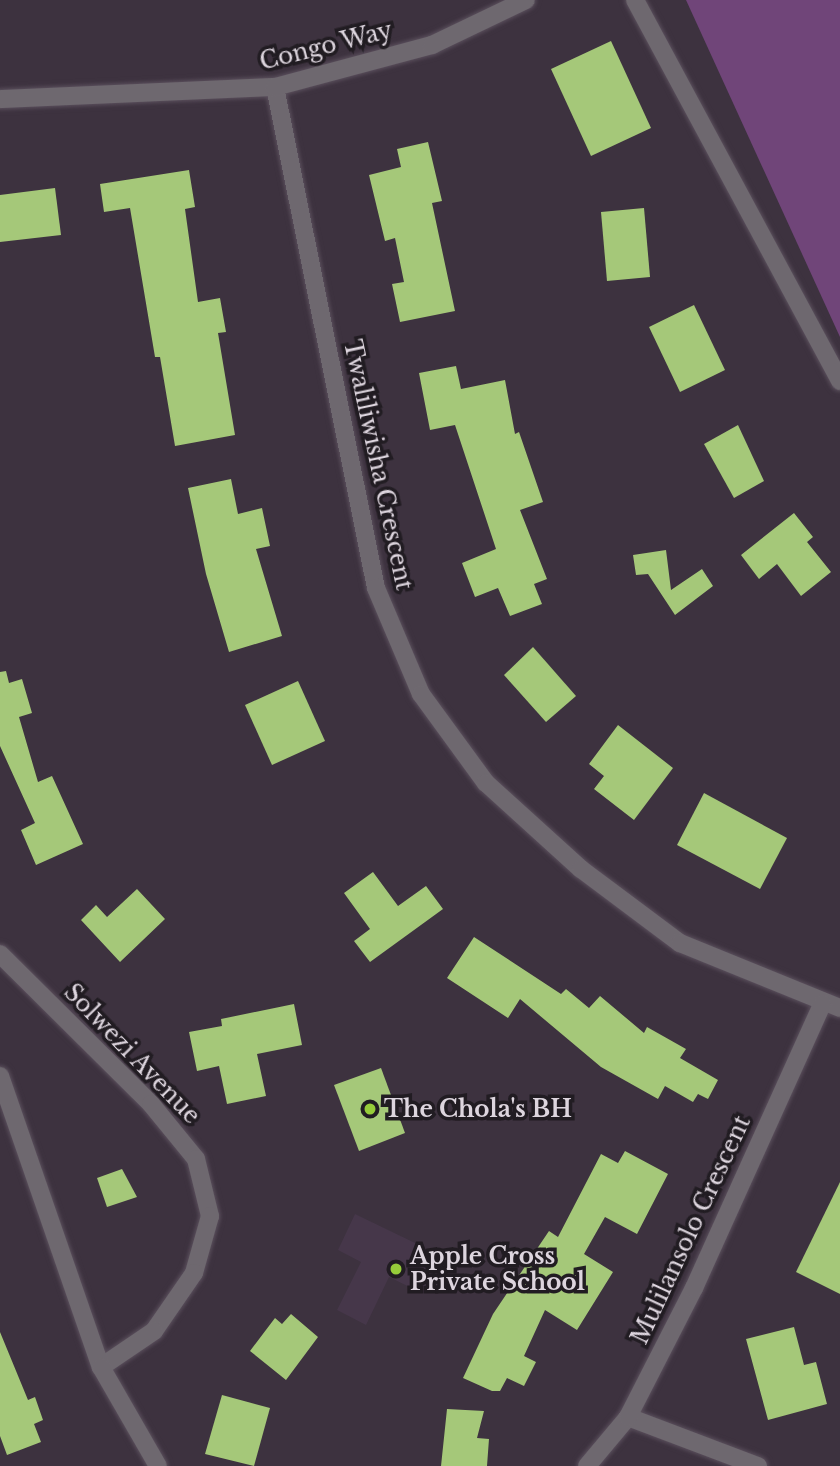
<!DOCTYPE html>
<html>
<head>
<meta charset="utf-8">
<style>
  body { margin:0 }
  #map { position:relative; width:840px; height:1466px; overflow:hidden; background:#3d323f; font-family:"Libre Baskerville",serif }
  div>[style] { position:absolute }
  .built>* { inset:0; background:#46374a }
  .green>* { inset:0; background:#704579 }
  .building>* { inset:0; background:#a5c879 }
  .roads { filter:drop-shadow(0 0 2px #5a4f5c) drop-shadow(0 0 2px #5a4f5c) }
  .minor>* { height:18px; margin:-9px; padding:0 9px; transform-origin:9px; border-radius:9px; background:#6e686f }
  .dots>* { width:19px; height:19px; translate:-50% -50%; box-sizing:border-box; border:4px solid #211c22; border-radius:50% }
  span { translate:-50% -50%; white-space:nowrap; text-align:center; line-height:1.15; -webkit-text-stroke:7px #211c22; paint-order:stroke }
  .street-label { font-size:23px; color:#ddd5de }
  .poi-label { font-size:23px; color:#ddd5de; font-weight:700 }
  .left { translate:0 -50%; text-align:left }
</style>
</head>
<body>
<div id="map">
  <div class="built">
    <div style="clip-path:polygon(355px 1214px,442px 1256px,424px 1294px,389px 1277px,366px 1325px,337px 1310px,361px 1262px,338px 1250px)"></div>
  </div>
  <div class="green">
    <div style="clip-path:polygon(686px 0,840px 0,840px 337px)"></div>
  </div>
  <div class="building">
    <div style="clip-path:polygon(611px 41px,651px 128px,591px 156px,551px 69px)"></div>
    <div style="clip-path:polygon(428px 142px,442px 201px,432px 203px,455px 311px,400px 322px,392px 284px,404px 282px,395px 238px,385px 241px,369px 175px,401px 167px,397px 149px)"></div>
    <div style="clip-path:polygon(189px 170px,195px 207px,185px 209px,198px 302px,220px 298px,226px 332px,218px 333px,235px 435px,175px 446px,160px 357px,155px 357px,130px 208px,104px 212px,100px 184px)"></div>
    <div style="clip-path:polygon(55px 188px,61px 235px,0 242px,0 195px)"></div>
    <div style="clip-path:polygon(644px 208px,650px 277px,607px 281px,601px 212px)"></div>
    <div style="clip-path:polygon(694px 305px,725px 370px,680px 392px,649px 327px)"></div>
    <div style="clip-path:polygon(456px 366px,461px 389px,505px 380px,515px 434px,519px 432px,543px 502px,520px 510px,547px 579px,534px 584px,542px 604px,510px 616px,498px 588px,475px 597px,462px 563px,496px 549px,455px 425px,430px 430px,419px 373px)"></div>
    <div style="clip-path:polygon(738px 425px,764px 481px,734px 498px,704px 444px)"></div>
    <div style="clip-path:polygon(231px 479px,238px 514px,262px 508px,270px 546px,256px 549px,282px 636px,229px 652px,206px 574px,188px 488px)"></div>
    <div style="clip-path:polygon(794px 513px,813px 537px,807px 542px,831px 572px,801px 596px,777px 564px,759px 579px,741px 555px)"></div>
    <div style="clip-path:polygon(666px 550px,671px 590px,702px 569px,713px 586px,675px 615px,648px 574px,636px 575px,633px 555px)"></div>
    <div style="clip-path:polygon(533px 647px,576px 696px,546px 722px,504px 675px)"></div>
    <div style="clip-path:polygon(6px 671px,9px 683px,22px 679px,32px 713px,19px 717px,38px 782px,52px 776px,83px 844px,36px 865px,21px 830px,35px 823px,0 746px,0 672px)"></div>
    <div style="clip-path:polygon(298px 681px,325px 741px,272px 765px,245px 705px)"></div>
    <div style="clip-path:polygon(618px 725px,673px 768px,634px 820px,594px 789px,604px 776px,589px 764px)"></div>
    <div style="clip-path:polygon(704px 793px,787px 838px,760px 889px,677px 845px)"></div>
    <div style="clip-path:polygon(373px 872px,398px 906px,426px 886px,443px 909px,370px 962px,354px 941px,370px 929px,344px 893px)"></div>
    <div style="clip-path:polygon(137px 889px,165px 919px,120px 962px,81px 920px,96px 905px,107px 917px)"></div>
    <div style="clip-path:polygon(474px 937px,561px 994px,566px 989px,589px 1008px,600px 996px,644px 1033px,647px 1027px,686px 1049px,680px 1058px,718px 1080px,708px 1099px,698px 1094px,693px 1102px,665px 1086px,658px 1099px,601px 1067px,520px 999px,508px 1018px,447px 978px)"></div>
    <div style="clip-path:polygon(294px 1004px,302px 1045px,257px 1054px,266px 1096px,227px 1104px,219px 1066px,197px 1071px,189px 1032px,222px 1026px,221px 1019px)"></div>
    <div style="clip-path:polygon(381px 1068px,405px 1133px,359px 1151px,334px 1085px)"></div>
    <div style="clip-path:polygon(625px 1151px,668px 1174px,637px 1234px,605px 1217px,584px 1254px,613px 1272px,577px 1330px,545px 1310px,524px 1356px,536px 1362px,524px 1386px,507px 1378px,500px 1391px,492px 1391px,463px 1378px,493px 1314px,549px 1231px,558px 1237px,601px 1154px,618px 1163px)"></div>
    <div style="clip-path:polygon(122px 1169px,137px 1197px,107px 1207px,97px 1178px)"></div>
    <div style="clip-path:polygon(840px 1182px,840px 1294px,796px 1272px)"></div>
    <div style="clip-path:polygon(291px 1314px,318px 1337px,286px 1380px,250px 1351px,275px 1318px,282px 1324px)"></div>
    <div style="clip-path:polygon(794px 1327px,804px 1365px,816px 1362px,827px 1404px,768px 1420px,746px 1339px)"></div>
    <div style="clip-path:polygon(0 1332px,28px 1400px,35px 1397px,43px 1420px,34px 1424px,41px 1442px,7px 1455px,0 1436px)"></div>
    <div style="clip-path:polygon(222px 1395px,270px 1408px,254px 1466px,205px 1454px)"></div>
    <div style="clip-path:polygon(447px 1409px,484px 1411px,477px 1438px,489px 1439px,487px 1466px,441px 1466px)"></div>
  </div>
  <div class="roads">
    <div class="minor">
      <div style="left:635px;top:0;width:433px;rotate:61.7deg"></div>
      <div style="left:275px;top:87px;width:511px;rotate:78.6deg"></div>
      <div style="left:376px;top:588px;width:115px;rotate:67deg"></div>
      <div style="left:421px;top:694px;width:110px;rotate:53.9deg"></div>
      <div style="left:486px;top:783px;width:128px;rotate:42.2deg"></div>
      <div style="left:581px;top:869px;width:124px;rotate:36.8deg"></div>
      <div style="left:680px;top:943px;width:173px;rotate:22.1deg"></div>
      <div style="left:0;top:99px;width:275px;rotate:-2.5deg"></div>
      <div style="left:275px;top:87px;width:163px;rotate:-15deg"></div>
      <div style="left:432px;top:45px;width:104px;rotate:-25.6deg"></div>
      <div style="left:0;top:954px;width:213px;rotate:44.8deg"></div>
      <div style="left:151px;top:1104px;width:71px;rotate:50.7deg"></div>
      <div style="left:196px;top:1159px;width:59px;rotate:76.2deg"></div>
      <div style="left:210px;top:1216px;width:59px;rotate:105.7deg"></div>
      <div style="left:194px;top:1273px;width:70px;rotate:124.6deg"></div>
      <div style="left:154px;top:1331px;width:64px;rotate:145.8deg"></div>
      <div style="left:0;top:1076px;width:308px;rotate:70.9deg"></div>
      <div style="left:101px;top:1367px;width:114px;rotate:60.1deg"></div>
      <div style="left:628px;top:1417px;width:139px;rotate:20.7deg"></div>
      <div style="left:587px;top:1466px;width:64px;rotate:-50.1deg"></div>
      <div style="left:628px;top:1417px;width:145px;rotate:-62.9deg"></div>
      <div style="left:694px;top:1288px;width:312px;rotate:-65.7deg"></div>
    </div>
  </div>
  <div class="dots">
    <div style="left:370px;top:1109px;background:#96cc3a"></div>
    <div style="left:396px;top:1269px;background:#96cc3a"></div>
  </div>
  <div class="street-label">
    <span style="left:326px;top:46px;rotate:-14deg">Congo Way</span>
    <span style="left:378px;top:465px;rotate:78deg">Twaliliwisha Crescent</span>
    <span style="left:132px;top:1054px;rotate:46deg">Solwezi Avenue</span>
    <span style="left:691px;top:1230px;rotate:-65deg">Mulilansolo Crescent</span>
  </div>
  <div class="poi-label">
    <span class="left" style="left:384px;top:1109px">The Chola's BH</span>
    <span class="left" style="left:410px;top:1269px">Apple Cross<br>Private School</span>
  </div>
</div>
</body>
</html>
